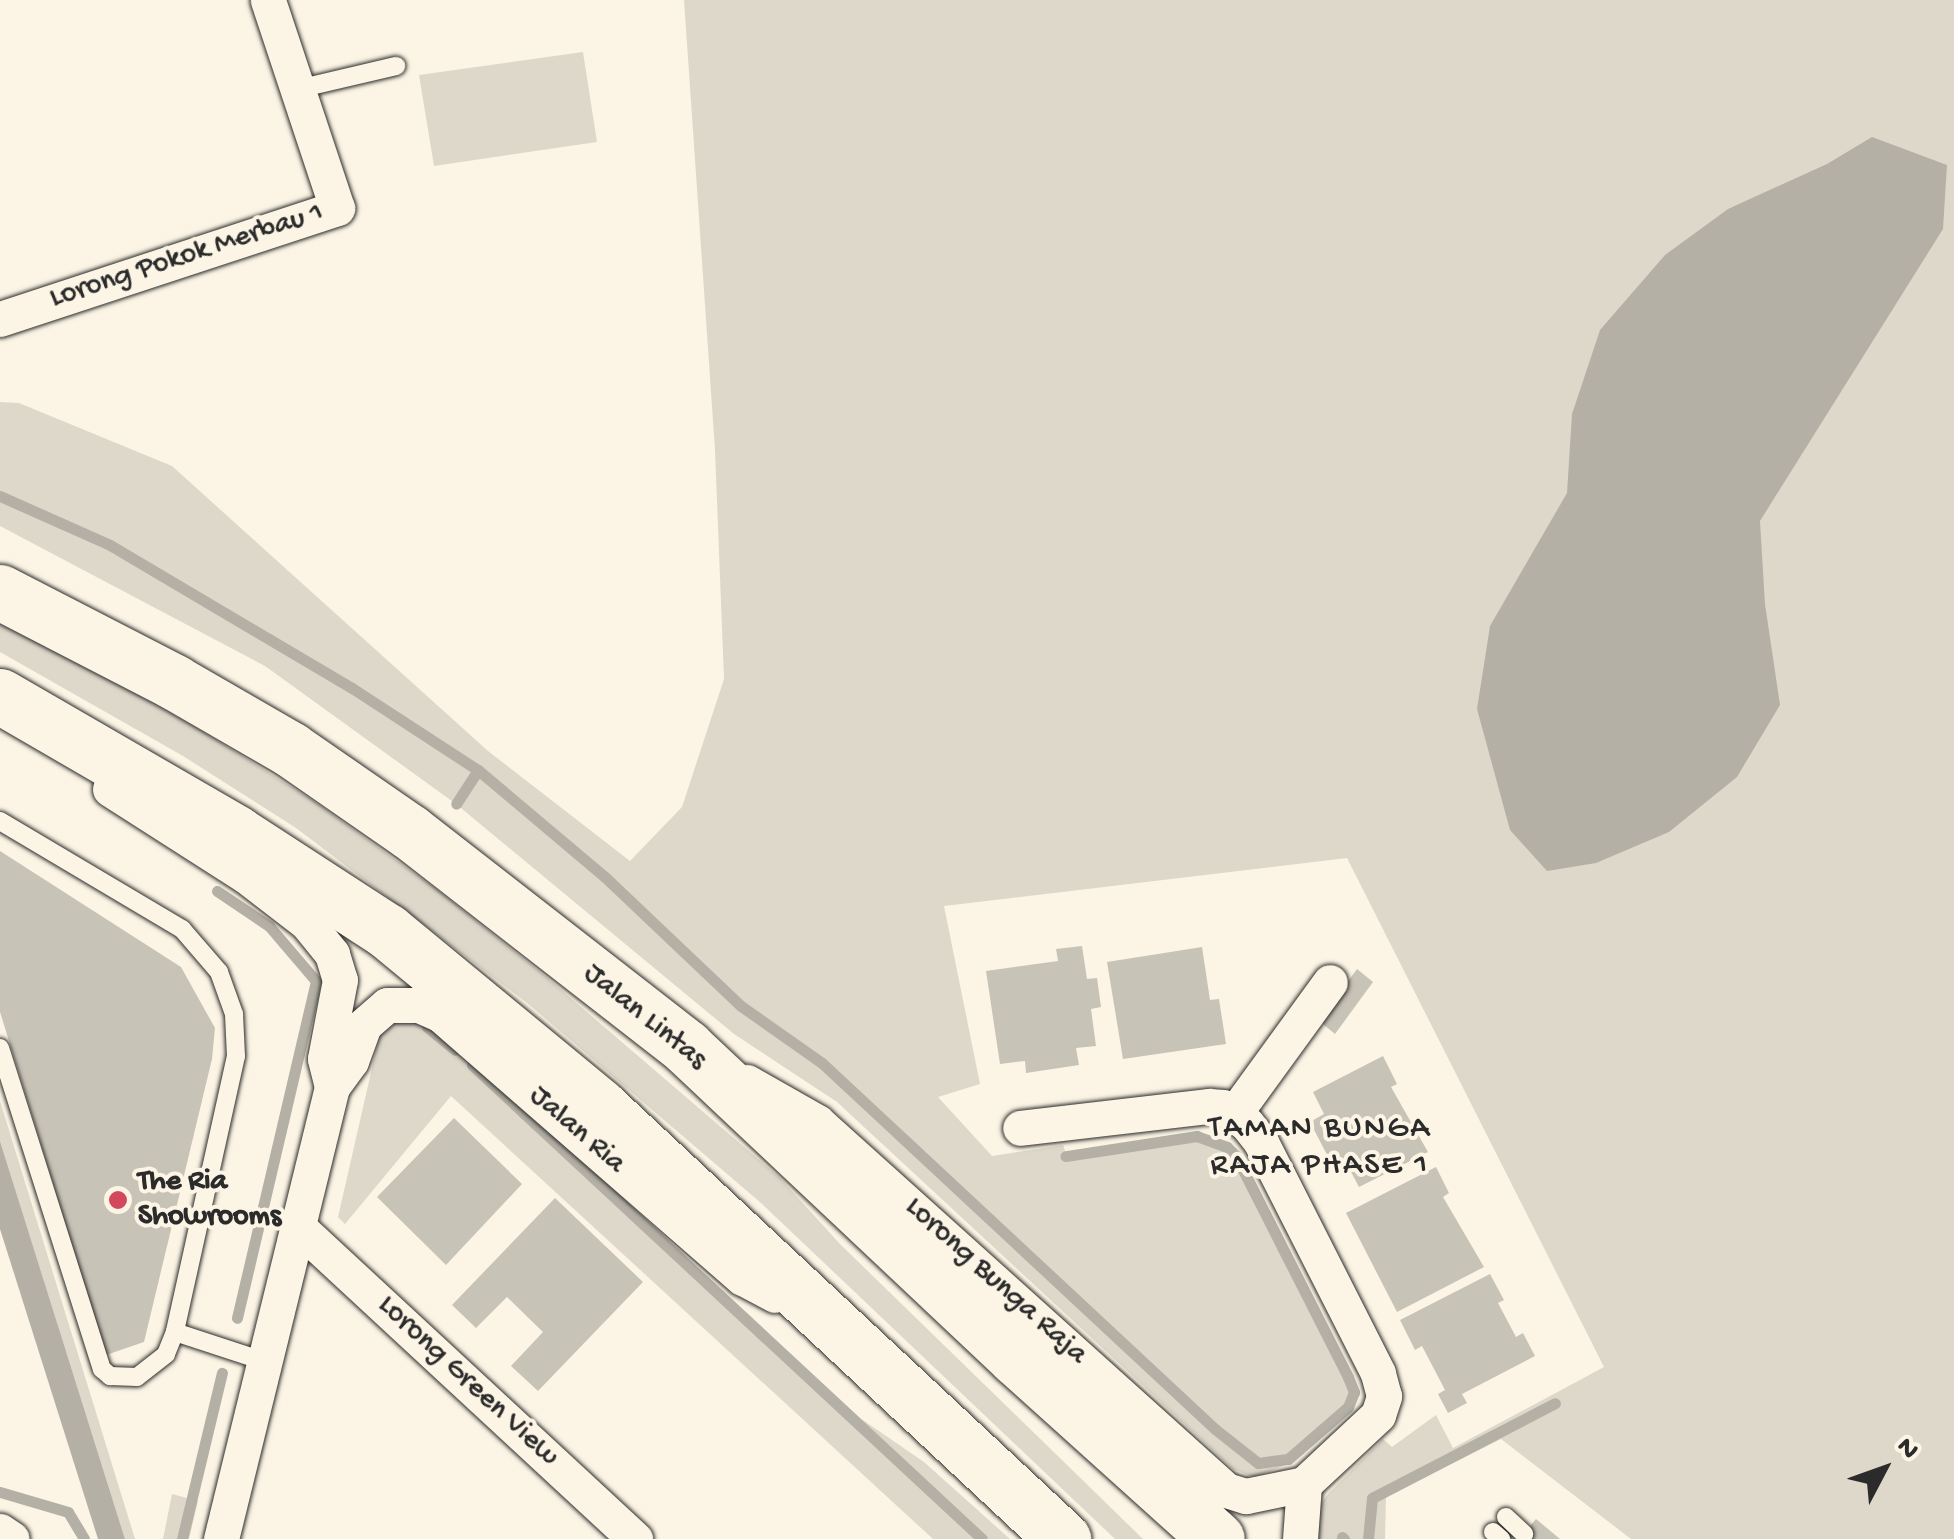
<!DOCTYPE html>
<html>
<head>
<meta charset="utf-8">
<style>
  body { margin:0 }
  #map { position:relative; width:1954px; height:1539px; overflow:hidden; background:#fcf5e5; font-family:"Gochi Hand",sans-serif }
  div>[style] { position:absolute }
  .green>* { inset:0; background:#ded8ca }
  .water>* { inset:0; background:#b4b0a5 }
  .stream>* { height:11px; margin:-5.5px; padding:0 5.5px; transform-origin:5.5px; border-radius:5.5px; background:#b4b0a5 }
  .building>* { inset:0; background:#c8c3b7 }
  .roads { filter:drop-shadow(0 0 2px #2b2b2b) drop-shadow(0 0 2px #2b2b2b) }
  .lane>* { height:18px; margin:-9px; padding:0 9px; transform-origin:9px; border-radius:9px; background:#fcf5e5 }
  .street>* { height:35px; margin:-17.5px; padding:0 17.5px; transform-origin:17.5px; border-radius:17.5px; background:#fcf5e5 }
  .highway>* { height:55px; margin:-27.5px; padding:0 27.5px; transform-origin:27.5px; border-radius:27.5px; background:#fcf5e5 }
  .dots>* { width:28px; height:28px; translate:-50% -50%; box-sizing:border-box; border:5px solid #fcf5e5; border-radius:50% }
  span { translate:-50% -50%; white-space:nowrap; text-align:center; line-height:1.15; -webkit-text-stroke:8px #fcf5e5; paint-order:stroke }
  .street-label { font-size:30px; color:#2b2b2b }
  .poi-label { font-size:30px; color:#2b2b2b; font-weight:700 }
  .left { translate:0 -50%; text-align:left }
  .neighbourhood-label { font-size:32px; color:#2b2b2b; letter-spacing:2.5px }
  .north { position:absolute; left:1834px; top:1419px; width:100px; height:100px; -webkit-text-stroke:8px #fcf5e5; paint-order:stroke; rotate:49deg; font-size:28px; font-weight:700; line-height:40px; text-align:center; color:#2b2b2b }
  .north::after { content:''; display:block; margin:auto; width:35px; height:45px; background:#2b2b2b; clip-path:polygon(50% 0,100% 100%,50% 72%,0 100%) }
</style>
</head>
<body>
<div id="map">
  <div class="green">
    <div style="clip-path:polygon(684px 0,1954px 0,1954px 1539px,1631px 1539px,1501px 1439px,1386px 1497px,1385px 1539px,1311px 1539px,1319px 1506px,1328px 1494px,1383px 1439px,1392px 1447px,1436px 1415px,1453px 1448px,1604px 1367px,1347px 858px,944px 906px,980px 1084px,938px 1097px,992px 1156px,1063px 1145px,1067px 1156px,1197px 1136px,1217px 1140px,1236px 1156px,1354px 1392px,1348px 1407px,1288px 1459px,1289px 1464px,1253px 1477px,1233px 1469px,837px 1102px,734px 1034px,456px 804px,265px 666px,0 526px,0 402px,19px 403px,172px 466px,488px 751px,630px 861px,682px 807px,724px 679px,715px 450px)"></div>
    <div style="clip-path:polygon(583px 52px,597px 142px,434px 166px,419px 75px)"></div>
    <div style="clip-path:polygon(0 616px,199px 729px,312px 800px,436px 889px,545px 976px,779px 1177px,840px 1244px,1143px 1539px,1115px 1539px,761px 1203px,526px 1002px,296px 828px,183px 756px,0 652px)"></div>
    <div style="clip-path:polygon(418px 1020px,451px 1039px,860px 1418px,924px 1462px,1010px 1539px,933px 1539px,451px 1096px,345px 1224px,338px 1217px,380px 1033px,393px 1022px)"></div>
    <div style="clip-path:polygon(0 1101px,135px 1539px,125px 1539px,0 1141px)"></div>
    <div style="clip-path:polygon(172px 1494px,198px 1501px,189px 1539px,163px 1539px)"></div>
  </div>
  <div class="water">
    <div style="clip-path:polygon(1872px 137px,1947px 165px,1943px 229px,1760px 521px,1765px 604px,1780px 705px,1737px 777px,1669px 832px,1596px 863px,1547px 871px,1510px 830px,1477px 709px,1490px 626px,1567px 493px,1572px 414px,1600px 330px,1665px 255px,1728px 209px,1827px 164px)"></div>
    <div style="clip-path:polygon(0 1141px,125px 1539px,98px 1539px,0 1229px)"></div>
  </div>
  <div class="stream">
    <div style="left:0;top:496px;width:120px;rotate:24deg"></div>
    <div style="left:110px;top:545px;width:281px;rotate:30.6deg"></div>
    <div style="left:352px;top:688px;width:150px;rotate:33.1deg"></div>
    <div style="left:478px;top:770px;width:40px;rotate:122.9deg"></div>
    <div style="left:478px;top:770px;width:166px;rotate:40.1deg"></div>
    <div style="left:605px;top:877px;width:187px;rotate:43.5deg"></div>
    <div style="left:741px;top:1006px;width:99px;rotate:35.1deg"></div>
    <div style="left:822px;top:1063px;width:537px;rotate:42.96deg"></div>
    <div style="left:1215px;top:1429px;width:55px;rotate:38.3deg"></div>
    <div style="left:1258px;top:1463px;width:30px;rotate:-8deg"></div>
    <div style="left:1288px;top:1459px;width:79px;rotate:-40.9deg"></div>
    <div style="left:1348px;top:1407px;width:16px;rotate:-68deg"></div>
    <div style="left:1354px;top:1392px;width:16px;rotate:-112deg"></div>
    <div style="left:1348px;top:1377px;width:248px;rotate:-116.9deg"></div>
    <div style="left:1236px;top:1156px;width:13px;rotate:-135deg"></div>
    <div style="left:1227px;top:1147px;width:32px;rotate:-160deg"></div>
    <div style="left:1197px;top:1136px;width:133px;rotate:171.3deg"></div>
    <div style="left:217px;top:891px;width:63px;rotate:33.9deg"></div>
    <div style="left:269px;top:926px;width:72px;rotate:49.5deg"></div>
    <div style="left:316px;top:981px;width:346px;rotate:103.2deg"></div>
    <div style="left:427px;top:1027px;width:36px;rotate:39deg"></div>
    <div style="left:472px;top:1065px;width:696px;rotate:42.9deg"></div>
    <div style="left:0;top:1492px;width:71px;rotate:16.4deg"></div>
    <div style="left:68px;top:1512px;width:31px;rotate:59deg"></div>
    <div style="left:1342px;top:1537px;width:3px;rotate:45deg"></div>
    <div style="left:182px;top:1539px;width:171px;rotate:-76.5deg"></div>
    <div style="left:1368px;top:1539px;width:41px;rotate:-84.4deg"></div>
    <div style="left:1372px;top:1498px;width:206px;rotate:-27.4deg"></div>
  </div>
  <div class="building">
    <div style="clip-path:polygon(0 851px,181px 967px,215px 1028px,212px 1059px,144px 1342px,106px 1355px,0 1012px)"></div>
    <div style="clip-path:polygon(1082px 946px,1087px 979px,1097px 978px,1101px 1007px,1091px 1009px,1096px 1046px,1076px 1048px,1079px 1065px,1026px 1073px,1025px 1061px,1000px 1064px,986px 971px,1058px 961px,1056px 949px)"></div>
    <div style="clip-path:polygon(1202px 947px,1210px 1000px,1219px 999px,1226px 1044px,1123px 1059px,1107px 962px)"></div>
    <div style="clip-path:polygon(1357px 969px,1373px 982px,1335px 1034px,1319px 1021px)"></div>
    <div style="clip-path:polygon(1383px 1056px,1397px 1084px,1391px 1087px,1428px 1152px,1359px 1187px,1350px 1170px,1338px 1176px,1310px 1122px,1324px 1114px,1313px 1092px)"></div>
    <div style="clip-path:polygon(454px 1118px,522px 1184px,446px 1265px,377px 1197px)"></div>
    <div style="clip-path:polygon(1436px 1167px,1449px 1193px,1443px 1197px,1484px 1267px,1397px 1312px,1346px 1213px)"></div>
    <div style="clip-path:polygon(555px 1198px,643px 1282px,538px 1391px,511px 1366px,543px 1332px,507px 1297px,476px 1328px,452px 1305px)"></div>
    <div style="clip-path:polygon(1490px 1274px,1504px 1300px,1498px 1303px,1516px 1337px,1523px 1333px,1535px 1356px,1462px 1394px,1467px 1403px,1448px 1413px,1438px 1394px,1445px 1390px,1422px 1346px,1415px 1350px,1400px 1320px)"></div>
    <div style="clip-path:polygon(1536px 1519px,1560px 1539px,1519px 1539px)"></div>
  </div>
  <div class="roads">
    <div class="lane">
      <div style="left:298px;top:89px;width:101px;rotate:-13.2deg"></div>
      <div style="left:0;top:821px;width:212px;rotate:30.7deg"></div>
      <div style="left:182px;top:929px;width:57px;rotate:49.3deg"></div>
      <div style="left:219px;top:972px;width:45px;rotate:70.3deg"></div>
      <div style="left:234px;top:1014px;width:42px;rotate:87.3deg"></div>
      <div style="left:236px;top:1056px;width:283px;rotate:102.5deg"></div>
      <div style="left:175px;top:1332px;width:96px;rotate:18.2deg"></div>
      <div style="left:0;top:1048px;width:337px;rotate:72.4deg"></div>
      <div style="left:102px;top:1369px;width:11px;rotate:41deg"></div>
      <div style="left:110px;top:1376px;width:27px;rotate:2deg"></div>
      <div style="left:137px;top:1377px;width:37px;rotate:-38deg"></div>
      <div style="left:166px;top:1354px;width:24px;rotate:-68deg"></div>
      <div style="left:1506px;top:1517px;width:25px;rotate:43deg"></div>
      <div style="left:1493px;top:1532px;width:11px;rotate:41deg"></div>
    </div>
    <div class="street">
      <div style="left:0;top:319px;width:355px;rotate:-18.2deg"></div>
      <div style="left:337px;top:208px;width:219px;rotate:-108.4deg"></div>
      <div style="left:110px;top:789px;width:161px;rotate:32.6deg"></div>
      <div style="left:246px;top:876px;width:77px;rotate:37.6deg"></div>
      <div style="left:307px;top:923px;width:40px;rotate:51deg"></div>
      <div style="left:332px;top:954px;width:27px;rotate:73deg"></div>
      <div style="left:340px;top:980px;width:80px;rotate:100.8deg"></div>
      <div style="left:325px;top:1059px;width:29px;rotate:76deg"></div>
      <div style="left:747px;top:1082px;width:81px;rotate:29.7deg"></div>
      <div style="left:817px;top:1122px;width:550px;rotate:41.98deg"></div>
      <div style="left:1226px;top:1490px;width:21px;rotate:17deg"></div>
      <div style="left:1246px;top:1496px;width:59px;rotate:-11.7deg"></div>
      <div style="left:1304px;top:1484px;width:101px;rotate:-43deg"></div>
      <div style="left:1378px;top:1415px;width:20px;rotate:-72deg"></div>
      <div style="left:1384px;top:1396px;width:24px;rotate:-105deg"></div>
      <div style="left:1378px;top:1373px;width:259px;rotate:-116.9deg"></div>
      <div style="left:1261px;top:1142px;width:23px;rotate:-128deg"></div>
      <div style="left:1247px;top:1124px;width:29px;rotate:-145deg"></div>
      <div style="left:1223px;top:1107px;width:14px;rotate:-176deg"></div>
      <div style="left:1209px;top:1106px;width:190px;rotate:173.4deg"></div>
      <div style="left:1234px;top:1114px;width:163px;rotate:-54deg"></div>
      <div style="left:297px;top:1226px;width:461px;rotate:42.8deg"></div>
      <div style="left:0;top:1531px;width:14px;rotate:34deg"></div>
      <div style="left:221px;top:1539px;width:465px;rotate:-76.2deg"></div>
      <div style="left:332px;top:1087px;width:32px;rotate:-54deg"></div>
      <div style="left:351px;top:1061px;width:38px;rotate:-70deg"></div>
      <div style="left:364px;top:1025px;width:30px;rotate:-41deg"></div>
      <div style="left:387px;top:1005px;width:32px"></div>
      <div style="left:419px;top:1005px;width:24px;rotate:24deg"></div>
      <div style="left:441px;top:1015px;width:400px;rotate:41.1deg"></div>
      <div style="left:743px;top:1278px;width:36px;rotate:28deg"></div>
      <div style="left:1300px;top:1539px;width:55px;rotate:-85.8deg"></div>
    </div>
    <div class="highway">
      <div style="left:0;top:592px;width:196px;rotate:27.3deg"></div>
      <div style="left:174px;top:682px;width:134px;rotate:30deg"></div>
      <div style="left:290px;top:749px;width:146px;rotate:34.7deg"></div>
      <div style="left:410px;top:832px;width:350px;rotate:37.9deg"></div>
      <div style="left:686px;top:1047px;width:453px;rotate:43.3deg"></div>
      <div style="left:1016px;top:1358px;width:270px;rotate:42deg"></div>
      <div style="left:0;top:696px;width:273px;rotate:30.1deg"></div>
      <div style="left:236px;top:833px;width:180px;rotate:33deg"></div>
      <div style="left:387px;top:931px;width:275px;rotate:39.5deg"></div>
      <div style="left:599px;top:1106px;width:635px;rotate:43.02deg"></div>
    </div>
  </div>
  <div class="dots">
    <div style="left:118px;top:1200px;background:#d1495b"></div>
  </div>
  <div class="street-label">
    <span style="left:187px;top:257px;rotate:-18deg">Lorong Pokok Merbau 1</span>
    <span style="left:644px;top:1018px;rotate:39deg">Jalan Lintas</span>
    <span style="left:576px;top:1131px;rotate:41deg">Jalan Ria</span>
    <span style="left:995px;top:1282px;rotate:42deg">Lorong Bunga Raja</span>
    <span style="left:467px;top:1382px;rotate:43deg">Lorong Green View</span>
  </div>
  <div class="poi-label">
    <span class="left" style="left:138px;top:1200px">The Ria<br>Showrooms</span>
  </div>
  <div class="neighbourhood-label">
    <span style="left:1320px;top:1148px">TAMAN BUNGA<br>RAJA PHASE 1</span>
  </div>
  <div class="north">N</div>
</div>
</body>
</html>
